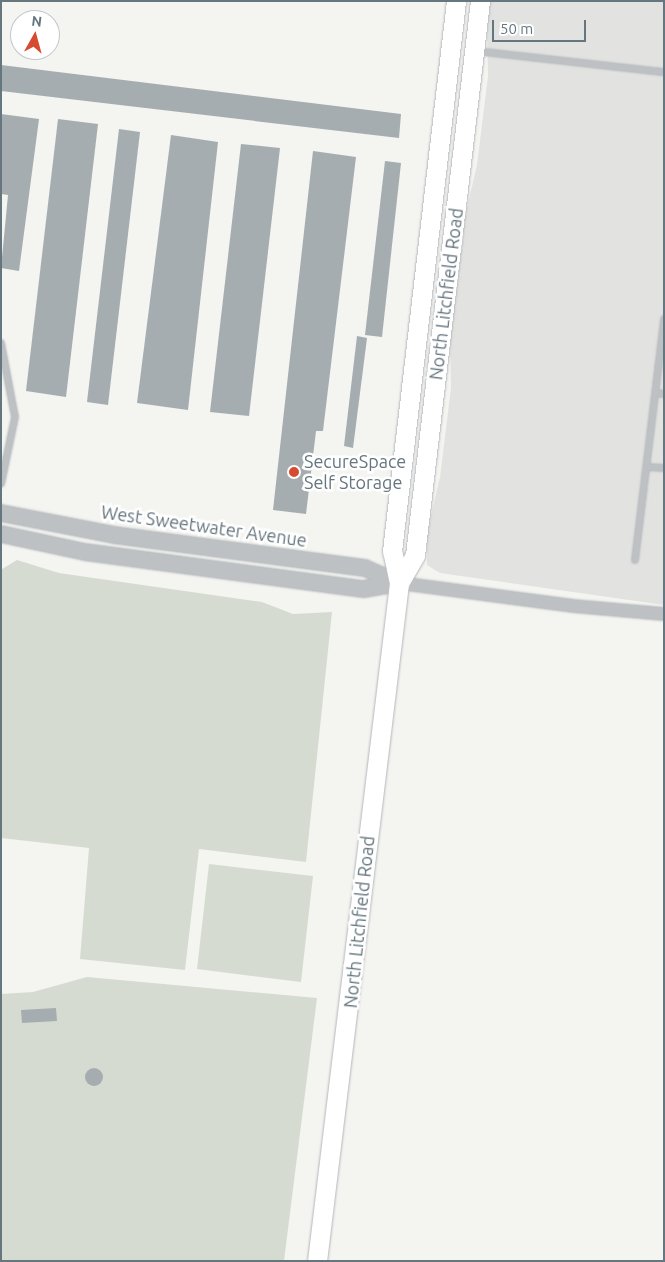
<!DOCTYPE html>
<html>
<head>
<meta charset="utf-8">
<style>
  body { margin:0 }
  #map { position:relative; width:665px; height:1262px; overflow:hidden; background:#f4f4f1; font-family:Ubuntu,sans-serif }
  div>[style] { position:absolute }
  .built>* { inset:0; background:#e2e3e1 }
  .green>* { inset:0; background:#d6dbd2 }
  .building>* { inset:0; background:#a5adb1 }
  .round { border-radius:50% }
  .roads { filter:drop-shadow(0 0 1px #b2b7ba) drop-shadow(0 0 1px #b2b7ba) }
  .service>* { height:6px; margin:-3px; padding:0 3px; transform-origin:3px; border-radius:3px; background:#bdc1c4 }
  .minor>* { height:12px; margin:-6px; padding:0 6px; transform-origin:6px; border-radius:6px; background:#bdc1c4 }
  .tertiary>* { height:16px; margin:-8px; padding:0 8px; transform-origin:8px; border-radius:8px; background:#bdc1c4 }
  .secondary>* { height:19px; margin:-9.5px; padding:0 9.5px; transform-origin:9.5px; border-radius:9.5px; background:#fff }
  .dots>* { width:14px; height:14px; translate:-50% -50%; box-sizing:border-box; border:2px solid #fff; border-radius:50% }
  span { translate:-50% -50%; white-space:nowrap; text-align:center; line-height:1.15; -webkit-text-stroke:5px #fff; paint-order:stroke }
  .street-label { font-size:18px; color:#65767f }
  .poi-label { font-size:18px; color:#65767f }
  .left { translate:0 -50%; text-align:left }
  .frame { position:absolute; inset:0; border:2px solid #65767f; pointer-events:none }
  .north { position:absolute; left:10px; top:10px; width:50px; height:50px; box-sizing:border-box; background:#fff; border:1px solid #c1c8cc; border-radius:50%; rotate:7deg; font-size:14px; font-weight:700; line-height:20px; text-align:center; color:#65767f }
  .north::after { content:''; display:block; margin:auto; width:18px; height:22px; background:#d54c30; clip-path:polygon(50% 0,100% 100%,50% 72%,0 100%) }
  .scale { position:absolute; left:492px; top:20px; width:94px; height:22px; box-sizing:border-box; border:2px solid #65767f; border-top:0; padding-left:6px; font-size:15px; line-height:18px; white-space:nowrap; color:#65767f; -webkit-text-stroke:4px #fff; paint-order:stroke }
</style>
</head>
<body>
<div id="map">
  <div class="built">
    <div style="clip-path:polygon(490px 1px,664px 1px,664px 605px,440px 573px,427px 565px,427px 533px,440px 477px,451px 388px,450px 337px,463px 225px,477px 165px,488px 76px,487px 29px)"></div>
  </div>
  <div class="green">
    <div style="clip-path:polygon(17px 560px,59px 573px,262px 602px,293px 614px,332px 612px,306px 862px,199px 849px,185px 970px,80px 959px,89px 848px,1px 838px,1px 579px,2px 569px)"></div>
    <div style="clip-path:polygon(209px 864px,313px 876px,301px 982px,197px 969px)"></div>
    <div style="clip-path:polygon(87px 977px,317px 998px,284px 1261px,1px 1261px,1px 994px,33px 992px)"></div>
  </div>
  <div class="building">
    <div style="clip-path:polygon(1px 65px,401px 114px,399px 138px,1px 91px)"></div>
    <div style="clip-path:polygon(1px 114px,39px 119px,19px 271px,1px 268px,8px 195px,1px 194px)"></div>
    <div style="clip-path:polygon(58px 119px,98px 124px,66px 397px,26px 391px)"></div>
    <div style="clip-path:polygon(119px 129px,140px 132px,108px 405px,87px 402px)"></div>
    <div style="clip-path:polygon(171px 135px,218px 142px,188px 410px,137px 403px)"></div>
    <div style="clip-path:polygon(241px 144px,280px 148px,249px 416px,210px 412px)"></div>
    <div style="clip-path:polygon(313px 151px,356px 157px,323px 431px,316px 431px,306px 514px,273px 510px)"></div>
    <div style="clip-path:polygon(385px 161px,401px 163px,382px 337px,365px 335px)"></div>
    <div style="clip-path:polygon(357px 336px,367px 338px,353px 448px,344px 446px)"></div>
    <div style="clip-path:polygon(56px 1008px,57px 1021px,22px 1023px,21px 1010px)"></div>
    <div class="round" style="left:85px;top:1068px;width:18px;height:18px"></div>
  </div>
  <div class="roads">
    <div class="service">
      <div style="left:476px;top:51px;width:189px;rotate:6.4deg"></div>
      <div style="left:1px;top:343px;width:75px;rotate:79.3deg"></div>
      <div style="left:15px;top:417px;width:68px;rotate:101.8deg"></div>
      <div style="left:656px;top:393px;width:8px;rotate:7deg"></div>
      <div style="left:647px;top:467px;width:17px;rotate:3deg"></div>
      <div style="left:635px;top:560px;width:243px;rotate:-83.1deg"></div>
    </div>
    <div class="minor">
      <div style="left:399px;top:583px;width:176px;rotate:7.5deg"></div>
      <div style="left:573px;top:606px;width:91px;rotate:5deg"></div>
    </div>
    <div class="tertiary">
      <div style="left:1px;top:513px;width:115px;rotate:11deg"></div>
      <div style="left:114px;top:535px;width:253px;rotate:7.5deg"></div>
      <div style="left:365px;top:568px;width:37px;rotate:24deg"></div>
      <div style="left:1px;top:534px;width:86px;rotate:12.1deg"></div>
      <div style="left:85px;top:552px;width:281px;rotate:7.6deg"></div>
      <div style="left:364px;top:589px;width:36px;rotate:-10deg"></div>
    </div>
    <div class="secondary">
      <div style="left:399px;top:583px;width:32px;rotate:-60deg"></div>
      <div style="left:415px;top:555px;width:558px;rotate:-83.31deg"></div>
      <div style="left:317px;top:1261px;width:683px;rotate:-83.1deg"></div>
      <div style="left:399px;top:583px;width:33px;rotate:-102deg"></div>
      <div style="left:392px;top:551px;width:554px;rotate:-83.36deg"></div>
    </div>
  </div>
  <div class="dots">
    <div style="left:294px;top:472px;background:#d54c30"></div>
  </div>
  <div class="street-label">
    <span style="left:446px;top:294px;rotate:-83deg">North Litchfield Road</span>
    <span style="left:204px;top:526px;rotate:8deg">West Sweetwater Avenue</span>
    <span style="left:359px;top:922px;rotate:-84deg">North Litchfield Road</span>
  </div>
  <div class="poi-label">
    <span class="left" style="left:304px;top:472px">SecureSpace<br>Self Storage</span>
  </div>
  <div class="frame"></div>
  <div class="north">N</div>
  <div class="scale">50 m</div>
</div>
</body>
</html>
